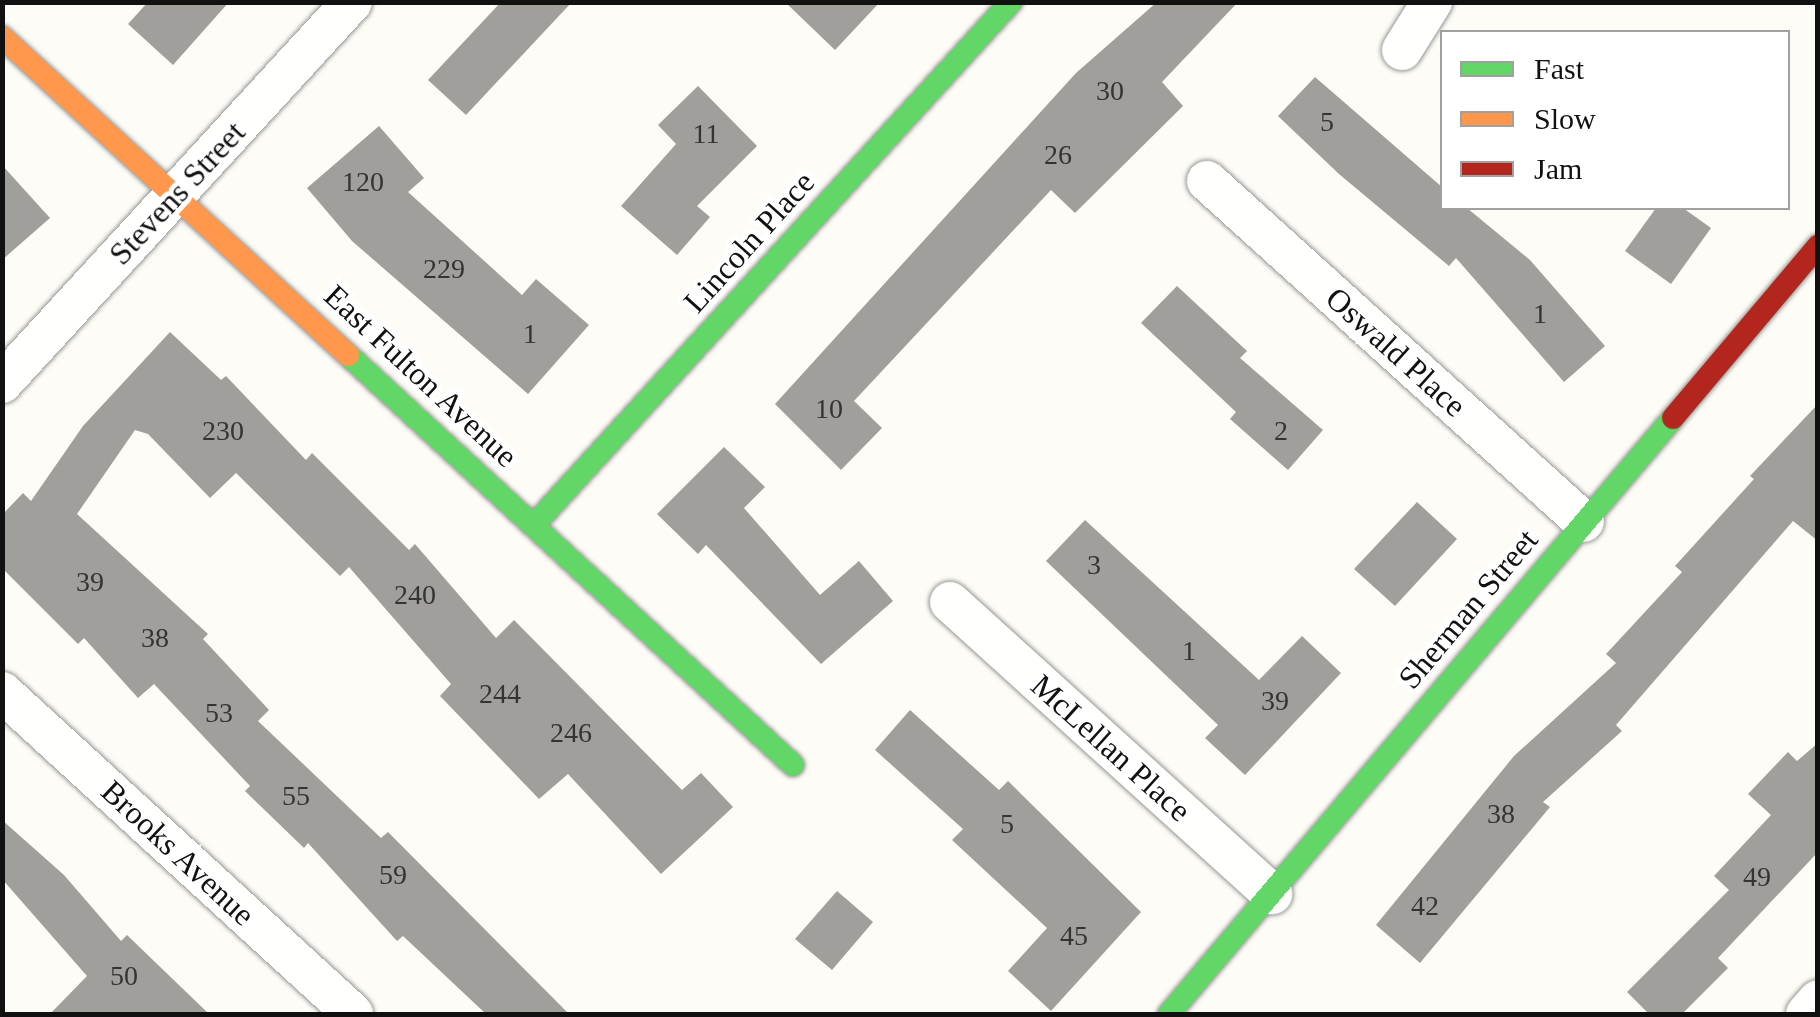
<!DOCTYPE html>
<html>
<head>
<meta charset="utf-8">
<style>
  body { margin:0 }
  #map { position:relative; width:1820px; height:1017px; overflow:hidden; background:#fdfcf7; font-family:"Times New Roman",serif }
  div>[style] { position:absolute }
  .building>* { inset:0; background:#a19f9c }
  .roads { filter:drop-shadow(0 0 2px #979795) drop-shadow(0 0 2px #979795) }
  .street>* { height:40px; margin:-20px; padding:0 20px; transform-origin:20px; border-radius:20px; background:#fffffe }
  .fast>* { height:22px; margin:-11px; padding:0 11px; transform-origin:11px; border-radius:11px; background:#63d668 }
  .slow>* { height:22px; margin:-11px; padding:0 11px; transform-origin:11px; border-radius:11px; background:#ff974d }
  .jam>* { height:22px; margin:-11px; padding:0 11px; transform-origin:11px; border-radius:11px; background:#b3261e }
  span { translate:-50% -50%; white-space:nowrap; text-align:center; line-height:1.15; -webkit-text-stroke:10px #fff; paint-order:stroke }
  .number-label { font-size:28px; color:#353434 }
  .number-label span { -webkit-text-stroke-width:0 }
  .street-label { font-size:32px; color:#111 }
  .frame { position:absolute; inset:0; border:5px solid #111; pointer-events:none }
  .legend { position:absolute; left:1440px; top:30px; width:350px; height:180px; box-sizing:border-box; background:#fff; border:2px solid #a0a0a0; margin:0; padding:12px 18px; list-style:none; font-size:30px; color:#111 }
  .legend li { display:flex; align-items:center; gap:20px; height:50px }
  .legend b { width:50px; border:2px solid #a0a0a0 }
</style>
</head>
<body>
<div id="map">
  <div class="building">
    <div style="clip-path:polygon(148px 2px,229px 2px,173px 65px,128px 24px)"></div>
    <div style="clip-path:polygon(501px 2px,572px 2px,466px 115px,428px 80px)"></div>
    <div style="clip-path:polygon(785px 2px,880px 2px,835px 50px)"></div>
    <div style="clip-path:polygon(1157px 2px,1238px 2px,1162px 82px,1183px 106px,1075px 213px,1051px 190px,854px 401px,882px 428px,841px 470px,775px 404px,1076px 73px)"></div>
    <div style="clip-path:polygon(1315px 77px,1442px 187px,1442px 208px,1467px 208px,1530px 260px,1605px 346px,1564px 382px,1456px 258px,1449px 266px,1339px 174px,1278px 116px)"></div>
    <div style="clip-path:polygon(698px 86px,757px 146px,697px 206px,710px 217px,677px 255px,621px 206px,676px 144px,658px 125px)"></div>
    <div style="clip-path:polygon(379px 126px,424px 178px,408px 192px,522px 295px,536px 279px,589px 325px,528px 394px,352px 241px,307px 188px)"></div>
    <div style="clip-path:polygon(2px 165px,50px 218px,2px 260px)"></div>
    <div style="clip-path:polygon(1656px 208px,1683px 208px,1711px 228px,1671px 284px,1625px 251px)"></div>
    <div style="clip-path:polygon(1177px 286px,1247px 351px,1240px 358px,1323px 430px,1288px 470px,1230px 419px,1236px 412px,1141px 323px)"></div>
    <div style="clip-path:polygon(170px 332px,221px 380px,226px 376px,306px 460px,312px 453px,409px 550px,415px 544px,496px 638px,514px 620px,682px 790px,701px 773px,733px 807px,661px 874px,568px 774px,539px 799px,440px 696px,451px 684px,349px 567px,340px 576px,236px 473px,210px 498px,148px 434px,135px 430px,77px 514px,208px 634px,203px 639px,269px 710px,258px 721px,381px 838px,388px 832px,569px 1014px,486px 1014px,403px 936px,397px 941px,308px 843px,304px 848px,245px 791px,250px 786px,154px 684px,138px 698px,84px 638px,78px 644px,2px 568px,2px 515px,23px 493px,31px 501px,83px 426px)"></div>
    <div style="clip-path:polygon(1818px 404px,1818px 541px,1793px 521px,1616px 725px,1622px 731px,1543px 802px,1550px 807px,1420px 963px,1376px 925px,1514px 756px,1616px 663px,1606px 654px,1682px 572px,1675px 566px,1754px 479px,1750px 476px)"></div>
    <div style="clip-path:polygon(724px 447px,765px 487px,744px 508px,820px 595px,859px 561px,893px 601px,821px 664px,706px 545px,698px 554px,657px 514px)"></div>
    <div style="clip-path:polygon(1417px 502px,1457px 539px,1395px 606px,1354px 569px)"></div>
    <div style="clip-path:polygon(1085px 520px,1259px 680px,1302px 636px,1341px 673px,1245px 775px,1205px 738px,1218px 725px,1046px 561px)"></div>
    <div style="clip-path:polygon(910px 710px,999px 790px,1008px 781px,1141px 912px,1051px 1011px,1008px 971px,1047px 928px,952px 840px,963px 829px,875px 750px)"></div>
    <div style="clip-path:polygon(1818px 743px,1818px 852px,1718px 958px,1728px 968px,1682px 1014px,1649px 1014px,1627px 992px,1729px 890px,1714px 876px,1771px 815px,1748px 794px,1788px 752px,1797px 761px)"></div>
    <div style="clip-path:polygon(2px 820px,64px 875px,121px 941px,127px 935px,209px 1014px,50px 1014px,87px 976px,2px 879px)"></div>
    <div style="clip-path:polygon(837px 891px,873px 922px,832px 970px,795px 939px)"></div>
  </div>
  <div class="roads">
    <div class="street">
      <div style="left:1402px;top:50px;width:57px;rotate:-58deg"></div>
      <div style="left:1207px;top:181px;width:508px;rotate:42.13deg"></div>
      <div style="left:2px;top:383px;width:517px;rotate:-47.43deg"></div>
      <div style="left:950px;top:602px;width:435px;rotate:42.2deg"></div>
      <div style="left:2px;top:692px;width:476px;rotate:42.5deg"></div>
      <div style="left:1806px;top:1014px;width:18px;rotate:-49deg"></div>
    </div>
    <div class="fast">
      <div style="left:348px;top:355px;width:605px;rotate:42.66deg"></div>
      <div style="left:534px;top:525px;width:708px;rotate:-47.63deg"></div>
      <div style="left:1169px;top:1014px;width:781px;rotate:-49.78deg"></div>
    </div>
    <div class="slow">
      <div style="left:2px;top:37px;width:470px;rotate:42.6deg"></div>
    </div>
    <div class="jam">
      <div style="left:1673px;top:418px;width:225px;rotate:-49.9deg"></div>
    </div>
  </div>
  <div class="number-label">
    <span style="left:1110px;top:91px">30</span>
    <span style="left:1327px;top:122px">5</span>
    <span style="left:706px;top:134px">11</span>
    <span style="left:1058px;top:155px">26</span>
    <span style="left:363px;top:182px">120</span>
    <span style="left:444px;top:269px">229</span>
    <span style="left:1540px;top:314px">1</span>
    <span style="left:530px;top:334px">1</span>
    <span style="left:829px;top:409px">10</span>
    <span style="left:223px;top:431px">230</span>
    <span style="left:1281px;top:431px">2</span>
    <span style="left:1094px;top:565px">3</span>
    <span style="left:90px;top:582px">39</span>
    <span style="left:415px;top:595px">240</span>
    <span style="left:155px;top:638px">38</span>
    <span style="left:1189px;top:651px">1</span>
    <span style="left:500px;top:694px">244</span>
    <span style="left:1275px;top:701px">39</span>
    <span style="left:219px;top:713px">53</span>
    <span style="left:571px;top:733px">246</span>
    <span style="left:296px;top:796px">55</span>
    <span style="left:1501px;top:814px">38</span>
    <span style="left:1007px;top:824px">5</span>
    <span style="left:393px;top:875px">59</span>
    <span style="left:1757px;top:877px">49</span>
    <span style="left:1425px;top:906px">42</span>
    <span style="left:1074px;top:936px">45</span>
    <span style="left:124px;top:976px">50</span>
  </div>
  <div class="street-label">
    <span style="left:177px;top:193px;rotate:-47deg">Stevens Street</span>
    <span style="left:749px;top:242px;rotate:-48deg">Lincoln Place</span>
    <span style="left:1396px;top:352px;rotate:42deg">Oswald Place</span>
    <span style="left:421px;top:376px;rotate:43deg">East Fulton Avenue</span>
    <span style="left:1468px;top:609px;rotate:-50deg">Sherman Street</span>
    <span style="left:1111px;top:748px;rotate:42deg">McLellan Place</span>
    <span style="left:178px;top:853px;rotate:43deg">Brooks Avenue</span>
  </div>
  <div class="frame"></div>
  <ul class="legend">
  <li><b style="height:12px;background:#63d668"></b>Fast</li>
  <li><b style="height:12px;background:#ff974d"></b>Slow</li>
  <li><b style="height:12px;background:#b3261e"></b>Jam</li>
  </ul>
</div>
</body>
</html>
